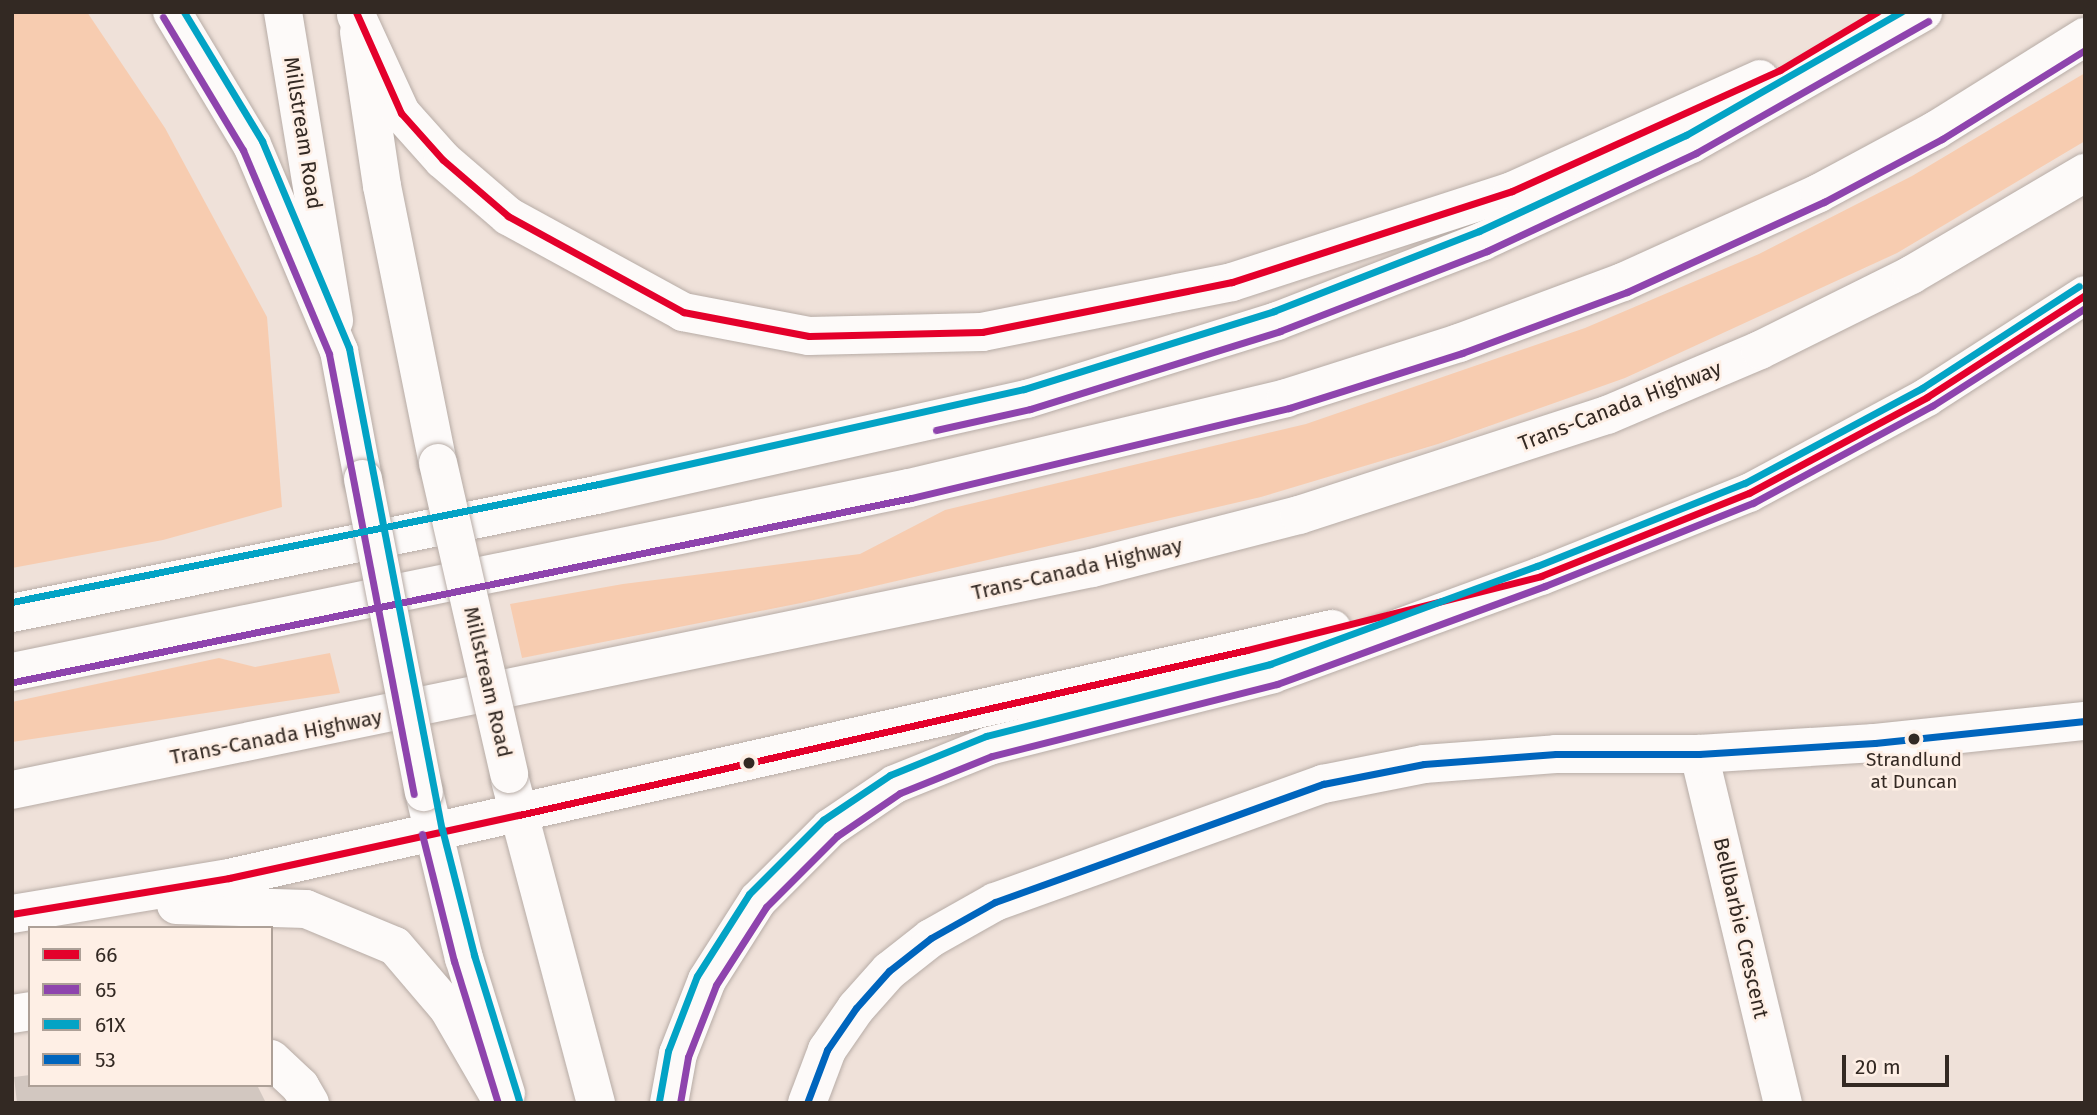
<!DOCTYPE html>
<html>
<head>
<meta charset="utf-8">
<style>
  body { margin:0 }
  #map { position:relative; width:2097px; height:1115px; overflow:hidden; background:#efe1d9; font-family:"Fira Sans",sans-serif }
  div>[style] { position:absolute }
  .green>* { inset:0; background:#f7ccb0 }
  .building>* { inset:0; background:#d2c7c0 }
  .roads { filter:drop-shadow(0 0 2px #b7aca6) drop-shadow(0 0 2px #b7aca6) }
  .minor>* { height:38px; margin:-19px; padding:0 19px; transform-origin:19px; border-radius:19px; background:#fdfaf9 }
  .secondary>* { height:38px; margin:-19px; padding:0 19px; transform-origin:19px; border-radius:19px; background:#fdfaf9 }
  .primary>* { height:38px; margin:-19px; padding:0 19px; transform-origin:19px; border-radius:19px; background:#fdfaf9 }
  .motorway>* { height:38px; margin:-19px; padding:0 19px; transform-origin:19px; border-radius:19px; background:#fdfaf9 }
  .bridges { filter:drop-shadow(0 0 2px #b7aca6) drop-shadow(0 0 2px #b7aca6) }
  .primary-bridge>* { height:38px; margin:-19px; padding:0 19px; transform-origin:19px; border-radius:19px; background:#fdfaf9 }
  .bus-1>* { height:7px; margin:-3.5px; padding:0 3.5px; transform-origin:3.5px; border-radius:3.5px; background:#e4002b }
  .bus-2>* { height:7px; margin:-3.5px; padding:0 3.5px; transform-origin:3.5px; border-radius:3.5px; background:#8e44ad }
  .bus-3>* { height:7px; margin:-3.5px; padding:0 3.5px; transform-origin:3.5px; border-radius:3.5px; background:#03a3c5 }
  .bus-4>* { height:7px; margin:-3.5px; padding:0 3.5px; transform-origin:3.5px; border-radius:3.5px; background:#0065bd }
  .dots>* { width:19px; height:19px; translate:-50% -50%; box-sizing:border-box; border:4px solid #feefe5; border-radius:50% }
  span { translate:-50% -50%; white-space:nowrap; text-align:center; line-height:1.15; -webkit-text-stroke:5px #feefe5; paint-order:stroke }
  .bus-label { font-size:19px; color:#332923 }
  .street-label { font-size:21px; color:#332923 }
  .frame { position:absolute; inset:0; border:14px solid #332923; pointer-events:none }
  .legend { position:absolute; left:28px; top:926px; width:245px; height:161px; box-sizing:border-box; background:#feefe5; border:2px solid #ada097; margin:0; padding:9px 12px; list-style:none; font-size:21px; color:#332923 }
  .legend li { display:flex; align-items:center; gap:14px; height:35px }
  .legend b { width:35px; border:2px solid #ada097 }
  .scale { position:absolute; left:1842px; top:1055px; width:107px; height:32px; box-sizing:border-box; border:4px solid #332923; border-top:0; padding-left:9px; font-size:21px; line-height:24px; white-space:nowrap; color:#332923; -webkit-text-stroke:5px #feefe5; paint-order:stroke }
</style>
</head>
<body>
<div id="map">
  <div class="green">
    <div style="clip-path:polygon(12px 12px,87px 12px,165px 128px,267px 317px,282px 507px,163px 540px,12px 568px)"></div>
    <div style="clip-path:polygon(2085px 73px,2085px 141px,1897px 253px,1625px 378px,1438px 444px,1261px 497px,801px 603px,522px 658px,510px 604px,623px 584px,860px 554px,945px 510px,1306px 424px,1585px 328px,1759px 254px,1912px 176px)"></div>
    <div style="clip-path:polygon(330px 653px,340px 693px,12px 742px,12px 702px,219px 658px,255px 667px)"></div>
  </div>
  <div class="building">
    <div style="clip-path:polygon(30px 1075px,30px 1085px,257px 1085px,266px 1103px,17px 1103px,14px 1077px)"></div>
  </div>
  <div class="roads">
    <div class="minor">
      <div style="left:1699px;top:754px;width:359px;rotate:76.5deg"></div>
      <div style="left:12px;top:1014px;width:18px;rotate:-9deg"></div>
      <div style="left:271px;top:1059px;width:40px;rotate:43deg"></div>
      <div style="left:300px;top:1086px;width:20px;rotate:60deg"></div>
      <div style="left:807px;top:1103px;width:57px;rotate:-69.3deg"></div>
      <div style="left:827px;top:1050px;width:51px;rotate:-55.4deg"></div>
      <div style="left:856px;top:1008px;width:50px;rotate:-48.3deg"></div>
      <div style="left:889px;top:971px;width:53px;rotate:-38.2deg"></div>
      <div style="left:931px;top:938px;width:73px;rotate:-29.4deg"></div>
      <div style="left:995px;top:902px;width:349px;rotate:-19.8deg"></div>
      <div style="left:1323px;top:784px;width:103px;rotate:-11.2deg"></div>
      <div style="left:1424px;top:764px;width:132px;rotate:-4.3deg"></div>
      <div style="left:1556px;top:754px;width:143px"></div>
      <div style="left:1699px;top:754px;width:176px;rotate:-3.6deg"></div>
      <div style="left:1875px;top:743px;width:211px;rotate:-6deg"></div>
    </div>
    <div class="secondary">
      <div style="left:283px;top:12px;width:313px;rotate:80.6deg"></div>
    </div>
    <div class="primary">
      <div style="left:359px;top:32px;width:156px;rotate:81.5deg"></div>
      <div style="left:382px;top:186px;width:283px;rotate:78.6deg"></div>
      <div style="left:339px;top:351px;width:130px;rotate:79.4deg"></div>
      <div style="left:510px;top:780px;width:334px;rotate:75.1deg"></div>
      <div style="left:424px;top:792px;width:171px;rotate:76.5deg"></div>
      <div style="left:464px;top:958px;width:142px;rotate:72.8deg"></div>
    </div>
    <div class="motorway">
      <div style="left:172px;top:12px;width:155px;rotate:59deg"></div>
      <div style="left:252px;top:145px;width:224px;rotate:67.1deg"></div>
      <div style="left:356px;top:15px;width:108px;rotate:65.3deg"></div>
      <div style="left:401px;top:113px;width:63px;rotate:48.2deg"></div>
      <div style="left:443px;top:160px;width:86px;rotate:40.7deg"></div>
      <div style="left:508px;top:216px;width:200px;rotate:28.7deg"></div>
      <div style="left:683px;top:312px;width:128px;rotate:10.8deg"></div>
      <div style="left:809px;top:336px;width:173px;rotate:-1.3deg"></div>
      <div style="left:982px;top:332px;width:255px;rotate:-11.3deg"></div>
      <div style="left:1232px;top:282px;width:294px;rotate:-18deg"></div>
      <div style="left:1512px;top:191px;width:272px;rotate:-24.3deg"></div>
      <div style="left:12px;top:613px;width:601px;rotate:-11.42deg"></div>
      <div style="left:601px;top:494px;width:436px;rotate:-12.6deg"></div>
      <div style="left:1027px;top:399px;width:262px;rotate:-17.3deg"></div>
      <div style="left:1277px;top:321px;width:221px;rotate:-21.2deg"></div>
      <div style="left:1483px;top:241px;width:230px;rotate:-25deg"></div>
      <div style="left:1691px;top:144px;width:267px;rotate:-29.6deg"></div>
      <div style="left:12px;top:672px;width:916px;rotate:-11.59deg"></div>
      <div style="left:909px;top:488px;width:388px;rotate:-13.4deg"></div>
      <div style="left:1286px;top:398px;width:182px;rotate:-17.6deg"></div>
      <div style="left:1459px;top:343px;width:175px;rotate:-20.4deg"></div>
      <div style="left:1623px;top:282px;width:215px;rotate:-24.4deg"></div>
      <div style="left:1819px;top:193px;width:133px;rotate:-28.3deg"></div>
      <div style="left:1936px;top:130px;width:176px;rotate:-32deg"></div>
      <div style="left:12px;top:790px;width:1103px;rotate:-11.62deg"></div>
      <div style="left:1092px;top:568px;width:214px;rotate:-14.4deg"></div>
      <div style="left:1299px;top:515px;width:324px;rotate:-18deg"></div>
      <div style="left:1607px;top:415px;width:166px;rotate:-23deg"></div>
      <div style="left:1760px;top:350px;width:169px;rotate:-26.4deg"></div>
      <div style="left:1911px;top:275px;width:202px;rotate:-30.4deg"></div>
      <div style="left:176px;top:905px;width:130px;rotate:1.8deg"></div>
      <div style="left:306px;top:909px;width:96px;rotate:22.6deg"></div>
      <div style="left:395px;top:946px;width:82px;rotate:49.5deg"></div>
      <div style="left:448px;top:1008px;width:110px;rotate:59.9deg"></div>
      <div style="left:12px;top:914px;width:220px;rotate:-9.4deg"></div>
      <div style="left:229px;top:878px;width:1131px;rotate:-12.72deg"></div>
      <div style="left:669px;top:1103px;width:50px;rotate:-79.6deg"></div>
      <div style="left:678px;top:1054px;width:79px;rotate:-68.6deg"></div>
      <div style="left:707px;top:980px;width:95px;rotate:-57.5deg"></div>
      <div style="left:758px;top:900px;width:102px;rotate:-45deg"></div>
      <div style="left:830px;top:828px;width:78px;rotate:-34.1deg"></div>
      <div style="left:895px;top:784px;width:101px;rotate:-22deg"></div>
      <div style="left:989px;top:746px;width:293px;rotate:-14.2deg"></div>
      <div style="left:1273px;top:674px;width:285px;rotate:-20.1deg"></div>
      <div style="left:1541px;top:576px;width:224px;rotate:-21.8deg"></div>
      <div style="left:1749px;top:493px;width:202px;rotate:-28.3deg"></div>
      <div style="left:1927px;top:397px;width:188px;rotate:-32.8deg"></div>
    </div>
  </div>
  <div class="bridges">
    <div class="primary-bridge">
      <div style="left:438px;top:463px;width:319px;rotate:77.1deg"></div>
      <div style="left:363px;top:479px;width:319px;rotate:79deg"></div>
    </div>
  </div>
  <div class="bus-1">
    <div style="left:356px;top:12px;width:111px;rotate:66deg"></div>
    <div style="left:401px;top:113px;width:63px;rotate:48.2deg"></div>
    <div style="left:443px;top:160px;width:86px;rotate:40.7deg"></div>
    <div style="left:508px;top:216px;width:200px;rotate:28.7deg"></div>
    <div style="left:683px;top:312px;width:128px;rotate:10.8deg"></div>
    <div style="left:809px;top:336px;width:173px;rotate:-1.3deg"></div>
    <div style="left:982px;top:332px;width:255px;rotate:-11.3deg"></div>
    <div style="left:1232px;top:282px;width:294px;rotate:-18deg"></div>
    <div style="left:1512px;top:191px;width:294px;rotate:-24.3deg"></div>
    <div style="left:1780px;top:70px;width:113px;rotate:-30.9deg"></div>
    <div style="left:12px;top:914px;width:220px;rotate:-9.4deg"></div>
    <div style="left:229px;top:878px;width:297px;rotate:-12.3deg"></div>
    <div style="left:519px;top:815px;width:746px;rotate:-12.77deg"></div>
    <div style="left:1247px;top:650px;width:303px;rotate:-14.1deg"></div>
    <div style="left:1541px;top:576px;width:224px;rotate:-21.8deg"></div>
    <div style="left:1749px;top:493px;width:202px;rotate:-28.3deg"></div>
    <div style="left:1927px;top:397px;width:188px;rotate:-32.8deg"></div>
  </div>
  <div class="bus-2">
    <div style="left:163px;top:17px;width:155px;rotate:59deg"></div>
    <div style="left:243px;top:150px;width:221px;rotate:67.1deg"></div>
    <div style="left:329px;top:354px;width:448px;rotate:79.1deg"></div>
    <div style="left:936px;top:430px;width:96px;rotate:-12.6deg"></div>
    <div style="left:1030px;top:409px;width:262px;rotate:-17.3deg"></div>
    <div style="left:1280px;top:331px;width:222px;rotate:-21.1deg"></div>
    <div style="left:1487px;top:251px;width:231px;rotate:-25.1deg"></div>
    <div style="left:1696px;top:153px;width:267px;rotate:-29.6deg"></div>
    <div style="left:14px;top:682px;width:916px;rotate:-11.59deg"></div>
    <div style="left:911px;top:498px;width:389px;rotate:-13.4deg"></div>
    <div style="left:1289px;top:408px;width:182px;rotate:-17.6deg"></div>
    <div style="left:1462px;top:353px;width:176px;rotate:-20.3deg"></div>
    <div style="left:1627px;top:292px;width:217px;rotate:-24.6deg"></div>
    <div style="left:1824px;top:202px;width:134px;rotate:-28.1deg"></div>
    <div style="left:1942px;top:139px;width:168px;rotate:-31.9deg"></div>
    <div style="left:422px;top:834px;width:131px;rotate:75.9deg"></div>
    <div style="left:454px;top:961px;width:149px;rotate:72.8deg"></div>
    <div style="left:680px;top:1103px;width:47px;rotate:-80.1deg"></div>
    <div style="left:688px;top:1057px;width:77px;rotate:-68.7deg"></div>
    <div style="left:716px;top:985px;width:93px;rotate:-57.3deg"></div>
    <div style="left:766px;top:907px;width:100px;rotate:-45deg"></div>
    <div style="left:837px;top:836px;width:76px;rotate:-34.3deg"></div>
    <div style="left:900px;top:793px;width:99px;rotate:-21.9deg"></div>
    <div style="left:992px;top:756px;width:294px;rotate:-14.2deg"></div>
    <div style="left:1277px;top:684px;width:285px;rotate:-20.1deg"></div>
    <div style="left:1545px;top:586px;width:224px;rotate:-21.8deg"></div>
    <div style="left:1753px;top:503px;width:204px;rotate:-28.5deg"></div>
    <div style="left:1932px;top:406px;width:182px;rotate:-32.6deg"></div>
  </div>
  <div class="bus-3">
    <div style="left:184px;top:12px;width:151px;rotate:58.8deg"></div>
    <div style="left:262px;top:141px;width:225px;rotate:67.2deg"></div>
    <div style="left:349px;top:348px;width:490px;rotate:79.1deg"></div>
    <div style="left:442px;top:829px;width:130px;rotate:75.7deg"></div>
    <div style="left:474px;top:955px;width:152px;rotate:72.8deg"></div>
    <div style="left:12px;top:602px;width:599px;rotate:-11.37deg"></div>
    <div style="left:599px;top:484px;width:435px;rotate:-12.6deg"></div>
    <div style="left:1024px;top:389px;width:262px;rotate:-17.3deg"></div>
    <div style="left:1274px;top:311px;width:220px;rotate:-21.3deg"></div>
    <div style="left:1479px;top:231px;width:228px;rotate:-24.9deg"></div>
    <div style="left:1686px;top:135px;width:248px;rotate:-29.8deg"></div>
    <div style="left:659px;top:1101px;width:51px;rotate:-79.8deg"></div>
    <div style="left:668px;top:1051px;width:80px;rotate:-68.9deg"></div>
    <div style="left:697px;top:976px;width:97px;rotate:-57.6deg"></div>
    <div style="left:749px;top:894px;width:105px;rotate:-45deg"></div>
    <div style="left:823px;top:820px;width:81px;rotate:-33.9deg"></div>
    <div style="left:890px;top:775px;width:104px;rotate:-22.1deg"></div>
    <div style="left:986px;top:736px;width:293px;rotate:-14.2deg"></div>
    <div style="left:1270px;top:664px;width:284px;rotate:-20.2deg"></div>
    <div style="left:1537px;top:566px;width:224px;rotate:-21.8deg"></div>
    <div style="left:1745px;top:483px;width:201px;rotate:-28.2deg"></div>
    <div style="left:1922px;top:388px;width:187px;rotate:-33deg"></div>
  </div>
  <div class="bus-4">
    <div style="left:807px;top:1103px;width:57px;rotate:-69.3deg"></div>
    <div style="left:827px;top:1050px;width:51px;rotate:-55.4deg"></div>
    <div style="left:856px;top:1008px;width:50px;rotate:-48.3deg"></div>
    <div style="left:889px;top:971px;width:53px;rotate:-38.2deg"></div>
    <div style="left:931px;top:938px;width:73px;rotate:-29.4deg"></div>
    <div style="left:995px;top:902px;width:349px;rotate:-19.8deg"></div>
    <div style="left:1323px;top:784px;width:103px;rotate:-11.2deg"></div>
    <div style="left:1424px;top:764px;width:132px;rotate:-4.3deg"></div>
    <div style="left:1556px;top:754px;width:143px"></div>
    <div style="left:1699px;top:754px;width:176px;rotate:-3.6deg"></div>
    <div style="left:1875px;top:743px;width:211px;rotate:-6deg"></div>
  </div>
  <div class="dots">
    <div style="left:1914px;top:739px;background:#332923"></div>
    <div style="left:749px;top:763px;background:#332923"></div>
  </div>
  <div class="bus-label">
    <span style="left:1914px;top:771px">Strandlund<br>at Duncan</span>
  </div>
  <div class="street-label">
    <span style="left:303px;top:133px;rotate:81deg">Millstream Road</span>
    <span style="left:1620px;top:406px;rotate:-21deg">Trans-Canada Highway</span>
    <span style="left:1077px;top:569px;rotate:-13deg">Trans-Canada Highway</span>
    <span style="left:488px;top:682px;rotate:77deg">Millstream Road</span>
    <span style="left:276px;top:737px;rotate:-11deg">Trans-Canada Highway</span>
    <span style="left:1741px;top:928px;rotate:77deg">Bellbarbie Crescent</span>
  </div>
  <div class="frame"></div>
  <ul class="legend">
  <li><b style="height:9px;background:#e4002b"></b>66</li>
  <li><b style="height:9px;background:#8e44ad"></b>65</li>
  <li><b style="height:9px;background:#03a3c5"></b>61X</li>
  <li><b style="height:9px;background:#0065bd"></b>53</li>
  </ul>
  <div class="scale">20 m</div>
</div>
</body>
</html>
